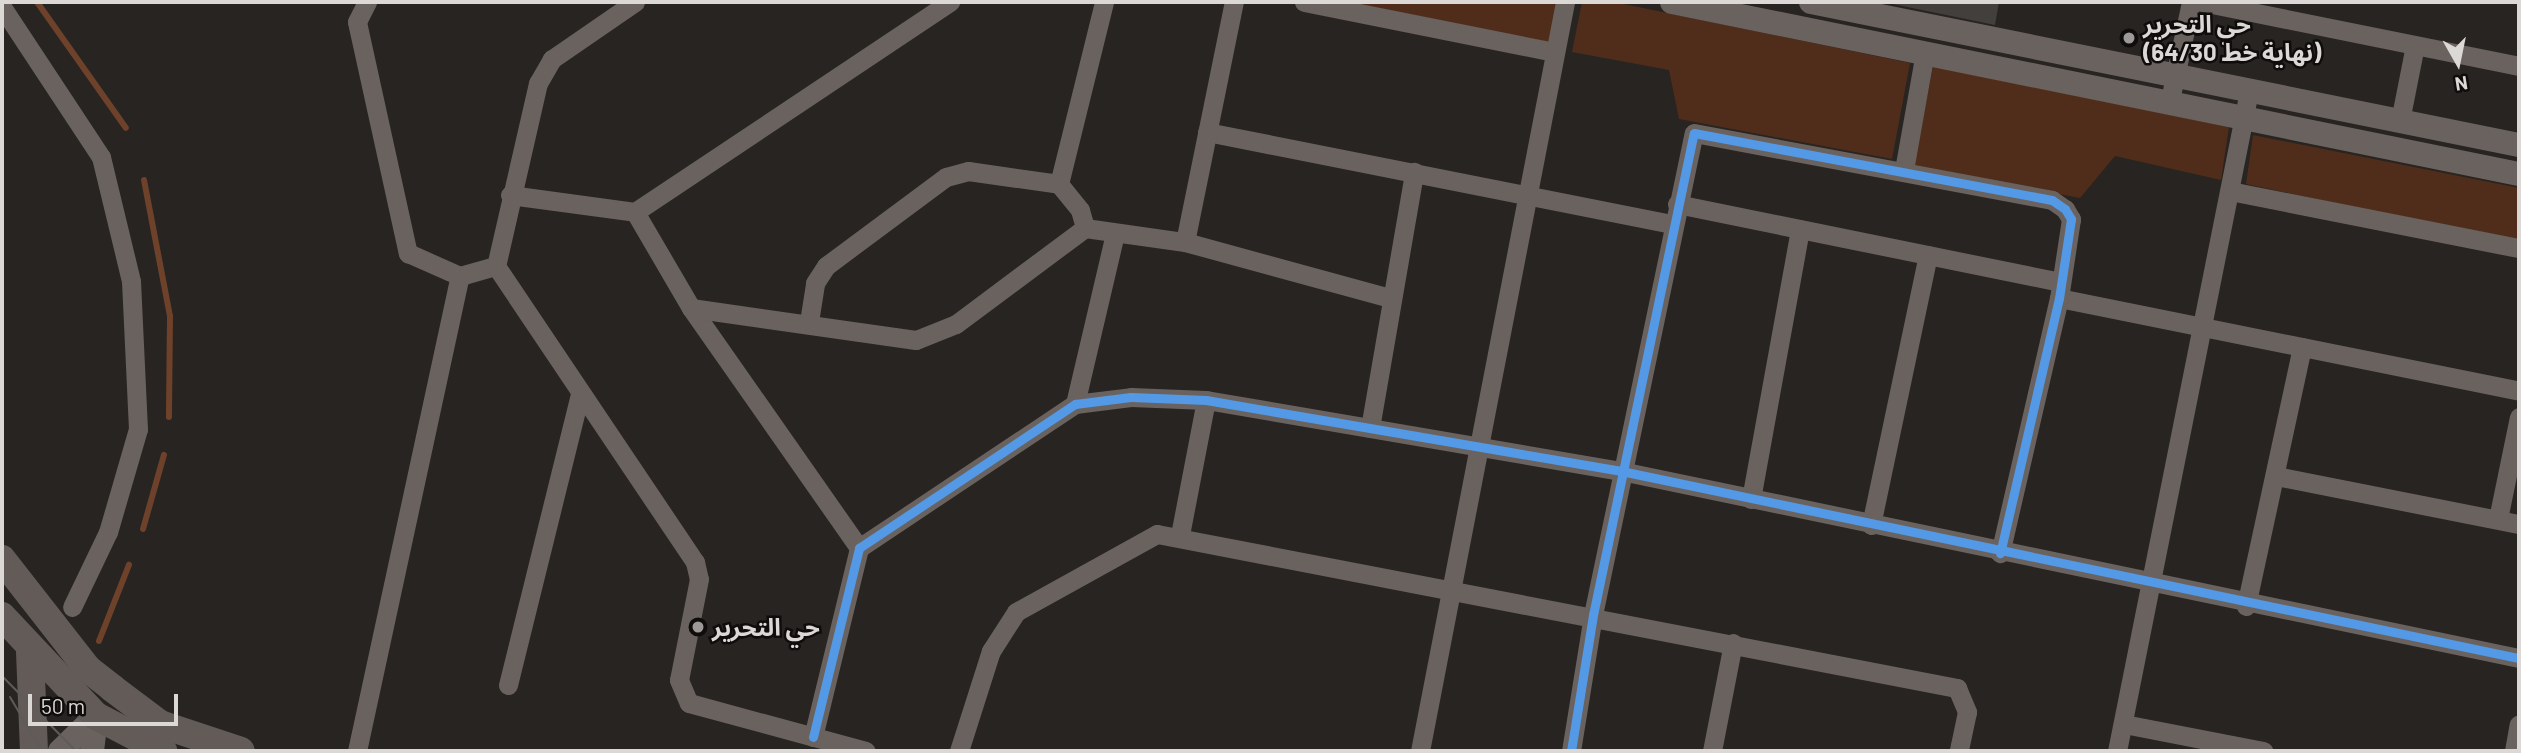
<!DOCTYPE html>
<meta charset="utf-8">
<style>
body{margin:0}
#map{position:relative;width:2521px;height:753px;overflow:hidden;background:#272422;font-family:Barlow,"Noto Sans Arabic",sans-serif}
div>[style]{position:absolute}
.green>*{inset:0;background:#502d1a}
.stream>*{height:6px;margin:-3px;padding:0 3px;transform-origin:3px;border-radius:3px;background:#6e412a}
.building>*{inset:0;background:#423f3d}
.minor>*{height:19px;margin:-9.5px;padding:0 9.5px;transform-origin:9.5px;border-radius:9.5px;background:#6a625e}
.tertiary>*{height:24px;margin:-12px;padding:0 12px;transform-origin:12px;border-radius:12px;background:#6a625e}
.secondary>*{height:28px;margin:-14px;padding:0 14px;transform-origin:14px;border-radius:14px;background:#625b58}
.tram>*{height:2px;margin:-1px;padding:0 1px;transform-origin:1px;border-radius:1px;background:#5e5b58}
.cycleway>*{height:9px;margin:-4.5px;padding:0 4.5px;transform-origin:4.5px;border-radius:4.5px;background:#5399e6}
.dots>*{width:19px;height:19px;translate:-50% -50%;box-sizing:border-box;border:4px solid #0f0d0c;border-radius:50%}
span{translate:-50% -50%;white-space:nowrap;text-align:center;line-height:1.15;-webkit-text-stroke:5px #0f0d0c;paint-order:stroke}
.poi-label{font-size:24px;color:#dcd8d6;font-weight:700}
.left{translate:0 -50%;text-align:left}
.frame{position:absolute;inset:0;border:4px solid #dcd8d6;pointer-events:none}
.north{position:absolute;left:2423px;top:28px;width:70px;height:70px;-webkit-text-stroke:5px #0f0d0c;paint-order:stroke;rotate:171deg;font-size:19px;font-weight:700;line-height:28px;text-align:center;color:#dcd8d6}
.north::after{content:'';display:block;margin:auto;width:24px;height:32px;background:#dcd8d6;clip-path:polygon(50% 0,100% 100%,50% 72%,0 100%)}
.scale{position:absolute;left:28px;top:694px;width:150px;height:32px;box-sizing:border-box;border:4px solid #dcd8d6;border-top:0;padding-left:9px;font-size:21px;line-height:24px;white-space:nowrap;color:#dcd8d6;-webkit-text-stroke:5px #0f0d0c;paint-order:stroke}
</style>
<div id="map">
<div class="green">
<i style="clip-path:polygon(1343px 2px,1558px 2px,1551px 45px)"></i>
<i style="clip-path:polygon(1582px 2px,1614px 2px,1910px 63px,1892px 159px,1679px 119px,1669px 70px,1572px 52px)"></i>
<i style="clip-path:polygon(1933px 66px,2229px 127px,2221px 180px,2115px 156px,2080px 198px,1914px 166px)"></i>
<i style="clip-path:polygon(2253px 135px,2519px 188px,2519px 242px,2246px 184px)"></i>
</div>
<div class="stream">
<i style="left:37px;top:2px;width:154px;rotate:54.8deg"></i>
<i style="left:144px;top:180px;width:138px;rotate:79.2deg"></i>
<i style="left:170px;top:316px;width:101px;rotate:90.6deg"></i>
<i style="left:143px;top:529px;width:77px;rotate:-74.2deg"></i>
<i style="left:99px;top:641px;width:82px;rotate:-68.5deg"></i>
</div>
<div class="building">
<i style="clip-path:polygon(1883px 2px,1999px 2px,1995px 25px)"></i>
</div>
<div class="minor">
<i style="left:367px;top:2px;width:22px;rotate:117deg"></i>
<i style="left:357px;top:22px;width:237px;rotate:77.6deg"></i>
<i style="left:408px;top:253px;width:57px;rotate:23.9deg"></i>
<i style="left:460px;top:276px;width:37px;rotate:-16deg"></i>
<i style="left:635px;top:2px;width:101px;rotate:145.5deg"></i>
<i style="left:552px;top:59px;width:28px;rotate:120deg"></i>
<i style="left:538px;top:83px;width:188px;rotate:102.9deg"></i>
<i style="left:496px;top:266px;width:357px;rotate:56.1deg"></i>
<i style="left:695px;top:562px;width:17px;rotate:77deg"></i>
<i style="left:699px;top:579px;width:103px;rotate:101.2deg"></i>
<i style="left:679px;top:680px;width:25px;rotate:67deg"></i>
<i style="left:689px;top:703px;width:183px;rotate:15.2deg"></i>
<i style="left:1304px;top:2px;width:256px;rotate:11.3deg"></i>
<i style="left:2202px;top:2px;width:323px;rotate:11.4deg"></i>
<i style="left:2px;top:7px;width:180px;rotate:56.6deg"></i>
<i style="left:101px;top:157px;width:128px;rotate:76.4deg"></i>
<i style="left:131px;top:281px;width:148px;rotate:87.3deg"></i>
<i style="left:138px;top:429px;width:107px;rotate:106.2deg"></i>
<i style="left:108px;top:532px;width:83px;rotate:115.6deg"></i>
<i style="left:2170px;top:100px;width:100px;rotate:-77.9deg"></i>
<i style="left:2400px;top:121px;width:77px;rotate:-78.8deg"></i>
<i style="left:1207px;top:132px;width:475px;rotate:11.2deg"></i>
<i style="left:1904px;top:170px;width:120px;rotate:-79.9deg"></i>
<i style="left:1059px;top:184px;width:187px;rotate:-76.1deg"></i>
<i style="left:2230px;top:191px;width:295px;rotate:11.2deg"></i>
<i style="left:510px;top:195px;width:126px;rotate:7.7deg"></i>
<i style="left:635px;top:212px;width:379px;rotate:-33.7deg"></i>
<i style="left:1677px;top:204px;width:392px;rotate:11.5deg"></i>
<i style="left:635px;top:212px;width:111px;rotate:59.7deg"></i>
<i style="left:691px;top:308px;width:293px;rotate:55deg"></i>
<i style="left:1185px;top:242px;width:245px;rotate:-78.5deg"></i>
<i style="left:2059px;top:298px;width:469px;rotate:11.4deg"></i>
<i style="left:691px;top:308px;width:227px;rotate:8.1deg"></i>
<i style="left:916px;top:340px;width:43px;rotate:-21.8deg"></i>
<i style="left:956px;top:324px;width:161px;rotate:-36.7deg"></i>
<i style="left:1085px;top:228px;width:101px;rotate:8deg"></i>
<i style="left:1185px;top:242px;width:213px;rotate:15.3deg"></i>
<i style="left:809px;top:322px;width:39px;rotate:-81deg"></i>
<i style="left:815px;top:283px;width:20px;rotate:-57deg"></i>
<i style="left:826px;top:266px;width:149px;rotate:-36.6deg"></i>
<i style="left:946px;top:177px;width:23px;rotate:-15deg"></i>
<i style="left:968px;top:171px;width:92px;rotate:8.1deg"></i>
<i style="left:1059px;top:184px;width:33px;rotate:51deg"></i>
<i style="left:1080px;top:210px;width:19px;rotate:74deg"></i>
<i style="left:1075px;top:404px;width:175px;rotate:-76.8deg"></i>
<i style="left:1370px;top:428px;width:260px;rotate:-80.2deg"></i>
<i style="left:2276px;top:476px;width:248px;rotate:11.2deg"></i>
<i style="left:1751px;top:499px;width:274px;rotate:-79.7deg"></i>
<i style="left:2498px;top:519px;width:104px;rotate:-78.4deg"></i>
<i style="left:1871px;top:525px;width:276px;rotate:-78.1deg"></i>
<i style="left:1180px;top:535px;width:137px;rotate:-79.1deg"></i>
<i style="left:2246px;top:606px;width:265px;rotate:-77.8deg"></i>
<i style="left:508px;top:685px;width:299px;rotate:-76.1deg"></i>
<i style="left:2124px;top:724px;width:142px;rotate:11deg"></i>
<i style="left:813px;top:737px;width:195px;rotate:-76.3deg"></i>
<i style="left:859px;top:548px;width:260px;rotate:-33.7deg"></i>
<i style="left:1075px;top:404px;width:56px;rotate:-7.1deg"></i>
<i style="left:1131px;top:397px;width:75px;rotate:2.3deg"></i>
<i style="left:1206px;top:400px;width:426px;rotate:9.7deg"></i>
<i style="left:1626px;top:472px;width:912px;rotate:11.77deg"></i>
<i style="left:357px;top:751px;width:486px;rotate:-77.8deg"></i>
<i style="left:959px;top:751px;width:105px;rotate:-72.3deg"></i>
<i style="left:991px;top:651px;width:46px;rotate:-57.3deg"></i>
<i style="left:1016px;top:612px;width:161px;rotate:-29deg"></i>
<i style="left:1157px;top:534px;width:815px;rotate:10.9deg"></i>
<i style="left:1957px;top:688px;width:26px;rotate:67deg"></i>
<i style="left:1967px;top:712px;width:40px;rotate:102deg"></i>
<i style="left:1420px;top:751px;width:763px;rotate:-79.04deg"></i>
<i style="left:1571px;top:751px;width:138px;rotate:-80.8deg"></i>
<i style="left:1593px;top:615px;width:492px;rotate:-78.2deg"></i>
<i style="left:1694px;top:133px;width:364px;rotate:10.6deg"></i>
<i style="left:2052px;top:200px;width:16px;rotate:35deg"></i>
<i style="left:2065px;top:209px;width:12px;rotate:59deg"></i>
<i style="left:2071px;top:219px;width:80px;rotate:98.6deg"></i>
<i style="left:2059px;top:298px;width:262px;rotate:103deg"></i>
<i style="left:1712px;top:751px;width:110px;rotate:-79deg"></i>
<i style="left:2117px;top:751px;width:673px;rotate:-78.69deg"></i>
<i style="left:2514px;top:751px;width:27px;rotate:-80deg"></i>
</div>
<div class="tertiary">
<i style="left:1672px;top:2px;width:864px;rotate:11.48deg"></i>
<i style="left:1811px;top:2px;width:722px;rotate:11.42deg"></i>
<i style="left:60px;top:751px;width:50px;rotate:-44.2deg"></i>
<i style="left:92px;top:751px;width:35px;rotate:-83deg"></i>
</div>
<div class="secondary">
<i style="left:2px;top:559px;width:140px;rotate:52deg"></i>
<i style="left:88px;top:669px;width:31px;rotate:38deg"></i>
<i style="left:112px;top:688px;width:60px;rotate:36.9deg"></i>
<i style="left:160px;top:724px;width:85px;rotate:18.4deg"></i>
<i style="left:2px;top:616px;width:137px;rotate:46.8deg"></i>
<i style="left:96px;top:716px;width:76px;rotate:27.6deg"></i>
<i style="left:30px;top:652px;width:99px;rotate:87.7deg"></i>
</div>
<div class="tram">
<i style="left:2px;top:676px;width:105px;rotate:45.4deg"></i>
<i style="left:10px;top:697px;width:63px;rotate:59.3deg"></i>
</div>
<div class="cycleway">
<i style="left:813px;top:737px;width:195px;rotate:-76.3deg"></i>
<i style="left:859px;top:548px;width:260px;rotate:-33.7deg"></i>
<i style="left:1075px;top:404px;width:56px;rotate:-7.1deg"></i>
<i style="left:1131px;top:397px;width:75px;rotate:2.3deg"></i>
<i style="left:1206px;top:400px;width:426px;rotate:9.7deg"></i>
<i style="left:1626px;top:472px;width:912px;rotate:11.77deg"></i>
<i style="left:1571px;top:751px;width:138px;rotate:-80.8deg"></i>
<i style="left:1593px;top:615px;width:492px;rotate:-78.2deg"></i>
<i style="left:1694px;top:133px;width:364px;rotate:10.6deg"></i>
<i style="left:2052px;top:200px;width:16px;rotate:35deg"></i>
<i style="left:2065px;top:209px;width:12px;rotate:59deg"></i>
<i style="left:2071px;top:219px;width:80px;rotate:98.6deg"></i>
<i style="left:2059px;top:298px;width:262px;rotate:103deg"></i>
</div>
<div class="dots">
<i style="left:2129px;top:38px;background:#9d9997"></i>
<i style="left:698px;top:627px;background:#9d9997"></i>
</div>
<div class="poi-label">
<span class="left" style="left:2143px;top:38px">حي التحرير<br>(نهاية خط 64/30)</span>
<span class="left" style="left:712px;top:627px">حي التحرير</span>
</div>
<div class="frame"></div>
<div class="north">N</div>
<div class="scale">50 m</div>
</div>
